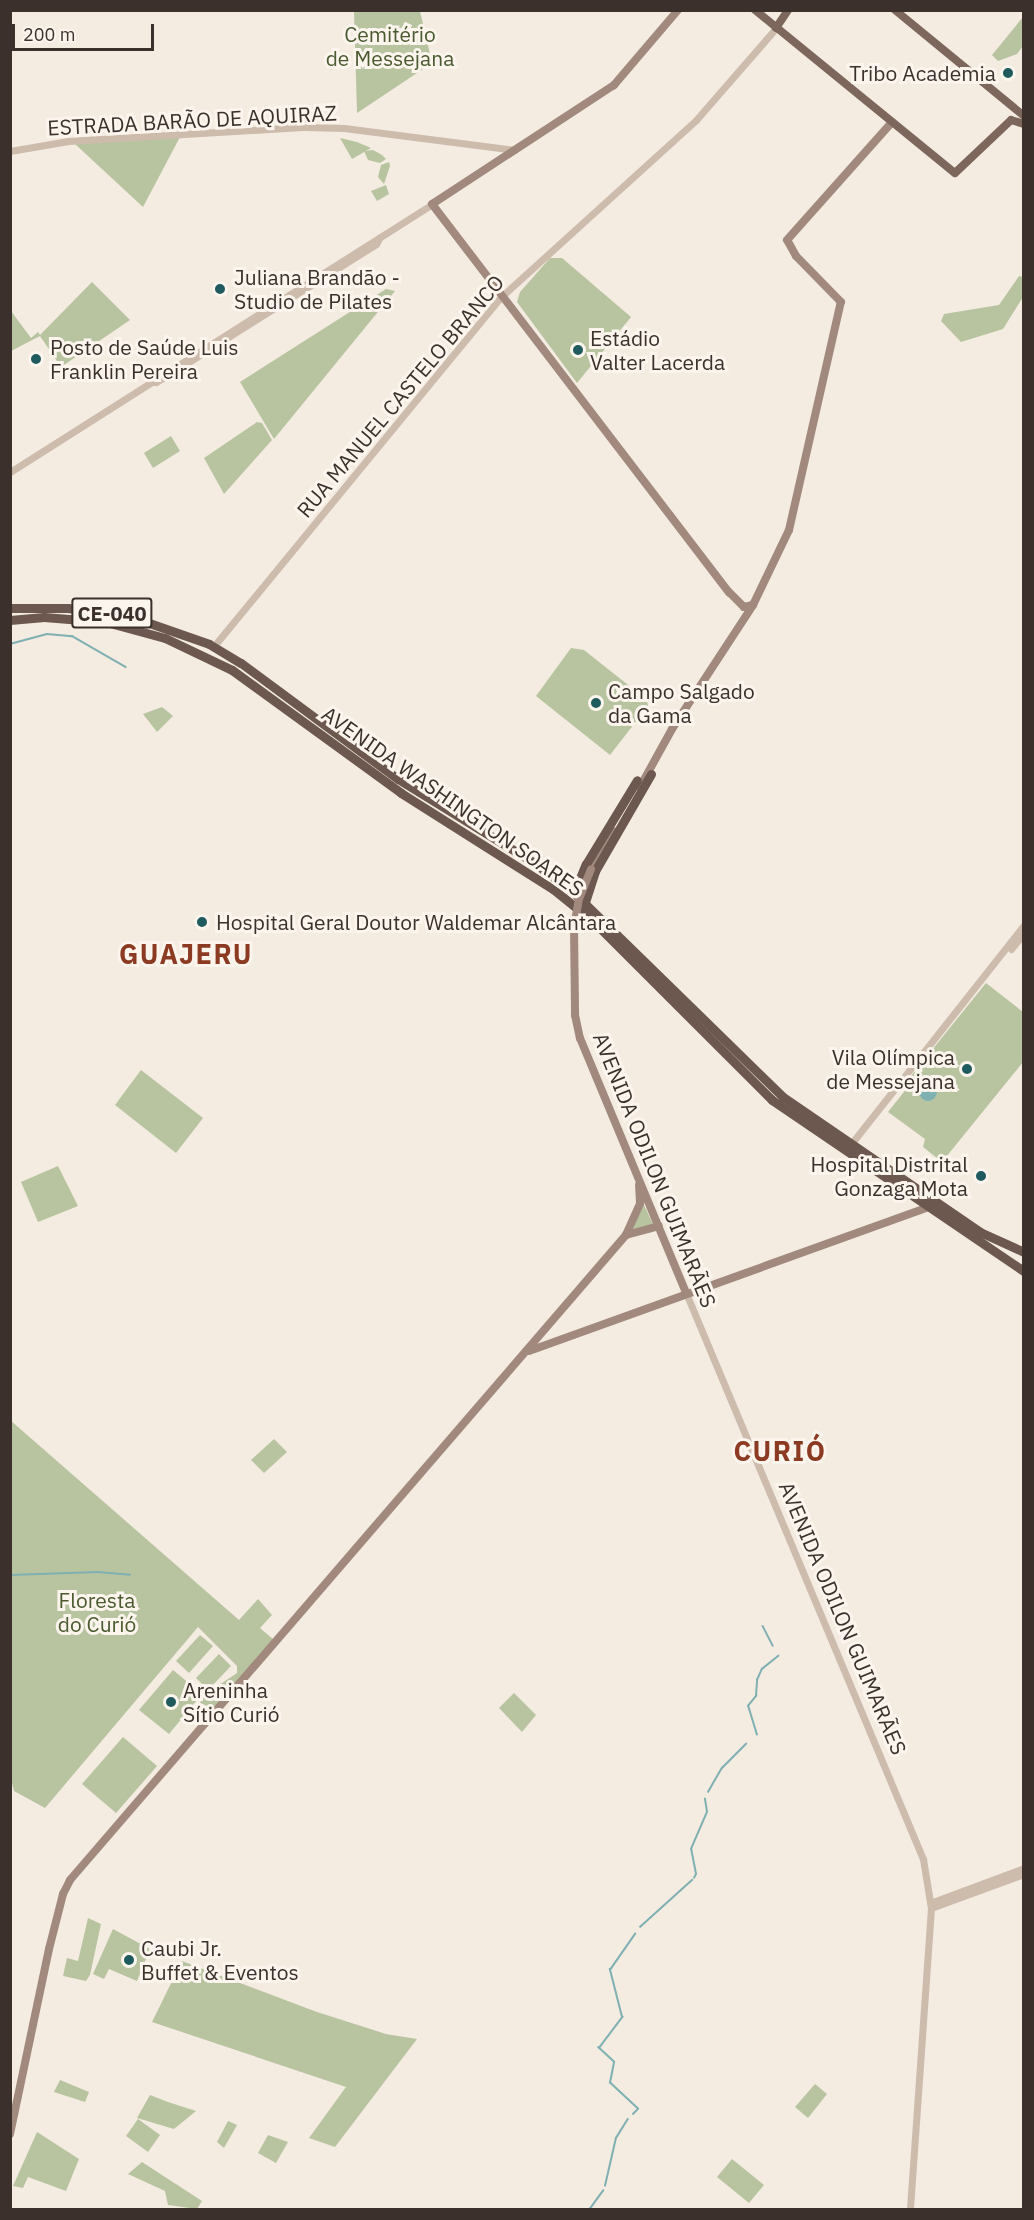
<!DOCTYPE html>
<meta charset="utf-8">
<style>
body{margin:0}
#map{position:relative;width:1034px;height:2220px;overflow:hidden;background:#f4ebe1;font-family:"IBM Plex Sans",sans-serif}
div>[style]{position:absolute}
.green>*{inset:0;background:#b8c4a0}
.water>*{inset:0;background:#7fb0b2}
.round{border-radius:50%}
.stream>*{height:1.5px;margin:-0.75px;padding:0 0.75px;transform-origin:0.75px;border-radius:0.75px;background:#7fb0b2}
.tertiary>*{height:7px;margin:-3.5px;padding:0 3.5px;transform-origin:3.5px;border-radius:3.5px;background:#cdbbac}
.secondary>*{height:8px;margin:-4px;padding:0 4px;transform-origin:4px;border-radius:4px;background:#a18a7d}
.primary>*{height:8px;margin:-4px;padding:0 4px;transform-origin:4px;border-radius:4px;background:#7d675c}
.trunk>*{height:9px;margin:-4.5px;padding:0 4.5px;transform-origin:4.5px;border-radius:4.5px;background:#6c584f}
.secondary-bridge>*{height:8px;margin:-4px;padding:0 4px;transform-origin:4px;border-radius:4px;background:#a18a7d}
.dots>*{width:16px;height:16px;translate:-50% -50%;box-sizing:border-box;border:3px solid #fbf5ee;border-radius:50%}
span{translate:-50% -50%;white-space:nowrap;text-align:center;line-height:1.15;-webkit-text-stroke:6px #fbf5ee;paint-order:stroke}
.shield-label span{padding:2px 4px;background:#fbf5ee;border:2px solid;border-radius:4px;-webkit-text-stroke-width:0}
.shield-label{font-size:20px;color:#3b302b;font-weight:700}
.park-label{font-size:21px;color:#4a5a2e}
.poi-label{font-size:21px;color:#3b302b}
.right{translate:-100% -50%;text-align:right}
.left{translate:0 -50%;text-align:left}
.street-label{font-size:21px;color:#3b302b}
.district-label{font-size:27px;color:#8c3b22;font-weight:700;letter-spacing:1.5px}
.frame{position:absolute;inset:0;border:12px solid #3b302b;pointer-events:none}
.scale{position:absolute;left:12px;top:24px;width:142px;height:27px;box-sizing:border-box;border:3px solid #3b302b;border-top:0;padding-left:8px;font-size:18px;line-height:21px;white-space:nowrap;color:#3b302b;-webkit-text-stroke:4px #fbf5ee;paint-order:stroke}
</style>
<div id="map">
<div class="green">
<i style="clip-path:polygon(354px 11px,420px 11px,432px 63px,357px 113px)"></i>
<i style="clip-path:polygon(1023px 17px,1023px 46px,1017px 54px,998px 61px,992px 55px)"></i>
<i style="clip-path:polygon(180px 137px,143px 207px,75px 144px)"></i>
<i style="clip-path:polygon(340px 138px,357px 142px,371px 148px,352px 159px)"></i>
<i style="clip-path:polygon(373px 150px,382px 155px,386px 159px,380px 163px,368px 160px,364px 151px)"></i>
<i style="clip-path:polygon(389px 162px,390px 166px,384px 184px,378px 177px,381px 165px)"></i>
<i style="clip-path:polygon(386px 185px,389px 194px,377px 201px,371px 191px)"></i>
<i style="clip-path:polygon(550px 258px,562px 258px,631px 317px,577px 383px,517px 302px,520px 292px)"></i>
<i style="clip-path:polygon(1019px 276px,1023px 277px,1023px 297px,1003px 329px,961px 342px,941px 321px,944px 314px,999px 305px)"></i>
<i style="clip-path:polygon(92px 282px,130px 320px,61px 367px,40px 336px,11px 351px,11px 311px,31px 338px,38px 332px,40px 335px)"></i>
<i style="clip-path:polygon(386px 289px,395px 291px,274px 439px,240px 382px)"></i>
<i style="clip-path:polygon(257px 422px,262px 423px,272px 440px,224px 494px,204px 458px)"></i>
<i style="clip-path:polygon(171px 436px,180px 451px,153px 468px,144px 453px)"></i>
<i style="clip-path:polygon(571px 648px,584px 650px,647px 700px,648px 706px,610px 755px,536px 696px)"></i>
<i style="clip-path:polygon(162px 707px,173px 716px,157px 732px,143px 714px)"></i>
<i style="clip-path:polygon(986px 983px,1023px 1012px,1023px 1062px,942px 1162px,923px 1147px,925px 1139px,888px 1112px,911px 1083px,911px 1076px)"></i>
<i style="clip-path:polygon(141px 1070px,203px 1118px,176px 1153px,115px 1105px)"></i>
<i style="clip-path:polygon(58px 1166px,78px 1206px,38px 1222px,21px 1182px)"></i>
<i style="clip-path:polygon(644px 1205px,653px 1224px,633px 1230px,642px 1206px)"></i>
<i style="clip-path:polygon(10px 1420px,239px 1620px,258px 1599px,272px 1615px,260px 1628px,274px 1640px,201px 1723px,191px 1715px,207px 1693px,237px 1673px,237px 1666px,198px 1627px,45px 1808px,14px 1791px,11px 1779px)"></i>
<i style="clip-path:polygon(274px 1439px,287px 1452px,264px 1473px,251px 1460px)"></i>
<i style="clip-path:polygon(200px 1635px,213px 1646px,189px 1673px,176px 1661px)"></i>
<i style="clip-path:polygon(219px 1654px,231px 1666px,208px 1690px,196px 1678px)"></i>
<i style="clip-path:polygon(173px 1670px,202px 1694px,169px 1734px,139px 1710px)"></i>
<i style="clip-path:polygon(514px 1693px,536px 1715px,522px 1732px,499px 1708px)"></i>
<i style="clip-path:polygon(123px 1737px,157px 1766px,116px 1813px,82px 1784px)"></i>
<i style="clip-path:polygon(88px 1918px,101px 1924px,90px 1975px,86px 1981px,63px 1976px,67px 1958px,78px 1961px)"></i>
<i style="clip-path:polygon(113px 1929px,150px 1949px,137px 1981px,109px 1969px,104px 1979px,93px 1974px)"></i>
<i style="clip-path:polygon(182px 1961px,317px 2012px,386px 2034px,417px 2039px,335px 2147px,309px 2138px,346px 2087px,152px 2022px)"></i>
<i style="clip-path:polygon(60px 2080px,89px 2092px,85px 2102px,54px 2092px)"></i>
<i style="clip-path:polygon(815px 2084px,827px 2094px,808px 2118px,795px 2107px)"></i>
<i style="clip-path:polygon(150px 2095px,168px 2102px,196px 2111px,174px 2129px,137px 2118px)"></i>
<i style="clip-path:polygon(138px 2119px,160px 2135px,148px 2152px,126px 2136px)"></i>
<i style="clip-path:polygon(228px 2121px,237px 2125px,224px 2148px,217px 2142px)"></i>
<i style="clip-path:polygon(37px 2132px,79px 2159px,66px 2191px,28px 2177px,23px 2188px,13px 2186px)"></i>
<i style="clip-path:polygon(268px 2135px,288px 2142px,276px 2163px,258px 2153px)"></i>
<i style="clip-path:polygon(732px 2159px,764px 2185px,749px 2203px,717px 2177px)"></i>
<i style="clip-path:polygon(142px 2162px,202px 2201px,197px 2209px,168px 2205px,165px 2191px,128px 2174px)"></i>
</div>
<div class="water">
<i class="round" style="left:919px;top:1083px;width:18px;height:18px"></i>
</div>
<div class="stream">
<i style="left:10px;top:644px;width:38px;rotate:-15deg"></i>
<i style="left:47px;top:634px;width:25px;rotate:5deg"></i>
<i style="left:72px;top:636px;width:62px;rotate:29.9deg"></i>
<i style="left:10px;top:1575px;width:88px;rotate:-2deg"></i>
<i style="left:98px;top:1572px;width:32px;rotate:5deg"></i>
<i style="left:763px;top:1626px;width:22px;rotate:63deg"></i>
<i style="left:757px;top:1735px;width:30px;rotate:-107deg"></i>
<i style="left:748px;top:1706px;width:13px;rotate:-51deg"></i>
<i style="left:756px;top:1696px;width:16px;rotate:-86deg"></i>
<i style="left:757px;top:1680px;width:12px;rotate:-66deg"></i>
<i style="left:762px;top:1669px;width:21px;rotate:-39deg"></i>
<i style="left:708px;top:1792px;width:28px;rotate:-60deg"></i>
<i style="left:722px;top:1768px;width:34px;rotate:-45deg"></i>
<i style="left:694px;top:1878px;width:4px;rotate:-63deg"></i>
<i style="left:696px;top:1874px;width:25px;rotate:-101deg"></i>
<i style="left:691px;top:1849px;width:40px;rotate:-66.6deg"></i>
<i style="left:707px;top:1812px;width:13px;rotate:-99deg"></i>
<i style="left:640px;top:1927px;width:70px;rotate:-42.1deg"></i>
<i style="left:633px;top:2114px;width:7px;rotate:-45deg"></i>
<i style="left:638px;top:2109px;width:38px;rotate:-137deg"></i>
<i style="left:610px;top:2083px;width:21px;rotate:-79deg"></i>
<i style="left:614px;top:2062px;width:21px;rotate:-137deg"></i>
<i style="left:599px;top:2048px;width:39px;rotate:-53deg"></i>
<i style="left:622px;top:2017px;width:49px;rotate:-104.3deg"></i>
<i style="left:610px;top:1970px;width:44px;rotate:-55.2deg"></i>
<i style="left:605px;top:2186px;width:49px;rotate:-77.1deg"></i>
<i style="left:616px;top:2138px;width:22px;rotate:-58deg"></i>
<i style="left:589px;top:2210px;width:24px;rotate:-54deg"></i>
</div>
<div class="tertiary">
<i style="left:10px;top:151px;width:59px;rotate:-9.8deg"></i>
<i style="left:68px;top:141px;width:235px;rotate:-3.4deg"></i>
<i style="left:303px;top:127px;width:41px;rotate:1.4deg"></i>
<i style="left:344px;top:128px;width:172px;rotate:7.3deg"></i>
<i style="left:149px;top:381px;width:7px;rotate:8deg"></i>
<i style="left:156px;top:382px;width:23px;rotate:-31deg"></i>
<i style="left:176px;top:370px;width:236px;rotate:-32.2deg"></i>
<i style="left:376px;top:244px;width:8px;rotate:-60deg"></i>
<i style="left:10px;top:472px;width:500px;rotate:-32.4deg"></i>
<i style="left:214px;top:646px;width:453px;rotate:-50.6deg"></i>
<i style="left:502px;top:296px;width:262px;rotate:-42.2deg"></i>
<i style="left:696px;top:120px;width:122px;rotate:-49deg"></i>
<i style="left:1011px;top:949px;width:21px;rotate:-51deg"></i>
<i style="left:851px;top:1144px;width:279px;rotate:-51.7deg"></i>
<i style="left:686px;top:1293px;width:614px;rotate:67.28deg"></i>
<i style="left:923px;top:1859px;width:50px;rotate:80.7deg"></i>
<i style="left:931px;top:1908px;width:303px;rotate:94deg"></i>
<i style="left:930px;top:1903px;width:100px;rotate:-20.4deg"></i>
<i style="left:931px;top:1908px;width:99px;rotate:-20.1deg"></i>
</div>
<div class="secondary">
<i style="left:678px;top:10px;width:99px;rotate:130.5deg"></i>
<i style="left:614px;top:85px;width:217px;rotate:146.8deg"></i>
<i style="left:432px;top:204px;width:489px;rotate:52.6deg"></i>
<i style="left:729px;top:592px;width:21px;rotate:45deg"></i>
<i style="left:744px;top:607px;width:9px;rotate:-13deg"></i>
<i style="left:640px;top:787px;width:66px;rotate:-61.1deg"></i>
<i style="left:672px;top:729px;width:148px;rotate:-56.8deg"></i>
<i style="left:753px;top:605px;width:83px;rotate:-64.4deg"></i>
<i style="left:789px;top:530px;width:234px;rotate:-77.2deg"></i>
<i style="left:841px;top:302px;width:64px;rotate:-134.4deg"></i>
<i style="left:796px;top:256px;width:18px;rotate:-119deg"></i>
<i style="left:787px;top:240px;width:158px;rotate:-48.3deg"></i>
<i style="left:591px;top:869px;width:44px;rotate:-59.9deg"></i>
<i style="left:574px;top:927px;width:88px;rotate:89.3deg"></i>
<i style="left:575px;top:1015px;width:24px;rotate:78deg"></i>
<i style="left:580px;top:1038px;width:276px;rotate:67.4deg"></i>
<i style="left:626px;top:1235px;width:34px;rotate:-15deg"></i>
<i style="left:529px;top:1351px;width:422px;rotate:-19.8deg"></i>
<i style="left:10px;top:2134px;width:189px;rotate:-78.1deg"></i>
<i style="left:49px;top:1949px;width:57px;rotate:-75.7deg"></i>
<i style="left:63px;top:1894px;width:16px;rotate:-63deg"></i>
<i style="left:70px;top:1880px;width:852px;rotate:-49.24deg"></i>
<i style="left:626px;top:1235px;width:35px;rotate:-66deg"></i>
<i style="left:640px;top:1203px;width:18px;rotate:-93deg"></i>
</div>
<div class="primary">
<i style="left:755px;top:10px;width:258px;rotate:39.2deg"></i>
<i style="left:955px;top:173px;width:77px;rotate:-43.4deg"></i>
<i style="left:1011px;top:120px;width:14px;rotate:17deg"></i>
<i style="left:895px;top:10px;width:167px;rotate:39.4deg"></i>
<i style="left:776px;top:28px;width:22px;rotate:-56deg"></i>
</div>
<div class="trunk">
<i style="left:10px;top:608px;width:58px"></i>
<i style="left:68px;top:608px;width:65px;rotate:8deg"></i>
<i style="left:132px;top:617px;width:82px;rotate:19.3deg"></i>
<i style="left:209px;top:644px;width:37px;rotate:31deg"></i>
<i style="left:241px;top:663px;width:195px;rotate:36.5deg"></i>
<i style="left:398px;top:779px;width:158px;rotate:31.6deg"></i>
<i style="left:533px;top:862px;width:51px;rotate:37.1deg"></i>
<i style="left:574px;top:893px;width:292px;rotate:44.3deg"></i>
<i style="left:783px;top:1097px;width:239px;rotate:34.4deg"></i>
<i style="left:980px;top:1232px;width:48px;rotate:24.4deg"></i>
<i style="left:10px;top:620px;width:34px;rotate:-5deg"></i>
<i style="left:44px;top:617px;width:62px;rotate:4.6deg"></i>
<i style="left:106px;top:622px;width:61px;rotate:15.2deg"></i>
<i style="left:165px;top:638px;width:74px;rotate:25.5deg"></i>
<i style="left:232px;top:670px;width:209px;rotate:36deg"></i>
<i style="left:401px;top:793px;width:180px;rotate:32.3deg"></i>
<i style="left:553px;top:889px;width:54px;rotate:39deg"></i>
<i style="left:595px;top:923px;width:250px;rotate:45deg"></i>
<i style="left:772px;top:1100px;width:305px;rotate:34.2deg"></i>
<i style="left:574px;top:893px;width:31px;rotate:-68deg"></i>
<i style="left:586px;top:864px;width:98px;rotate:-58.7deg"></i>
<i style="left:585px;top:902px;width:33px;rotate:-72deg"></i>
<i style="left:595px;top:871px;width:112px;rotate:-60deg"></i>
</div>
<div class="secondary-bridge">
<i style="left:574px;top:927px;width:28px;rotate:-80deg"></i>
<i style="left:579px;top:899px;width:32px;rotate:-68deg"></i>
</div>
<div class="dots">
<i style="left:1008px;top:73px;background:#1f5a5e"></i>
<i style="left:220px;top:289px;background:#1f5a5e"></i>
<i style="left:578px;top:350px;background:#1f5a5e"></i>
<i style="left:36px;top:359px;background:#1f5a5e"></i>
<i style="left:596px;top:703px;background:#1f5a5e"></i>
<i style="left:202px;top:922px;background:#1f5a5e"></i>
<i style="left:967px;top:1069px;background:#1f5a5e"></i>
<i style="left:981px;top:1176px;background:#1f5a5e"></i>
<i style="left:171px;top:1702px;background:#1f5a5e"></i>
<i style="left:129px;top:1960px;background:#1f5a5e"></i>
</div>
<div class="shield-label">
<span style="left:112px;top:613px">CE-040</span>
</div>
<div class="park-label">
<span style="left:390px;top:46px">Cemitério<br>de Messejana</span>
<span style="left:97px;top:1612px">Floresta<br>do Curió</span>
</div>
<div class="poi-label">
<span class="right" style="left:996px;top:73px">Tribo Academia</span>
<span class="left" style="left:234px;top:289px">Juliana Brandão -<br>Studio de Pilates</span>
<span class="left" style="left:590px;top:350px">Estádio<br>Valter Lacerda</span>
<span class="left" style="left:50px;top:359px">Posto de Saúde Luis<br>Franklin Pereira</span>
<span class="left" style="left:608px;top:703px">Campo Salgado<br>da Gama</span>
<span class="left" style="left:216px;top:922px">Hospital Geral Doutor Waldemar Alcântara</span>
<span class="right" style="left:955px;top:1069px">Vila Olímpica<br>de Messejana</span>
<span class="right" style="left:968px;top:1176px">Hospital Distrital<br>Gonzaga Mota</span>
<span class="left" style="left:183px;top:1702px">Areninha<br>Sítio Curió</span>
<span class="left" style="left:141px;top:1960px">Caubi Jr.<br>Buffet &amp; Eventos</span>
</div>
<div class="street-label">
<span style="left:192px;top:120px;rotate:-3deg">ESTRADA BARÃO DE AQUIRAZ</span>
<span style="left:400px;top:396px;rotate:-50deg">RUA MANUEL CASTELO BRANCO</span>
<span style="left:453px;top:801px;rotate:35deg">AVENIDA WASHINGTON SOARES</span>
<span style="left:655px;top:1170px;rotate:68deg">AVENIDA ODILON GUIMARÃES</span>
<span style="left:843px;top:1618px;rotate:67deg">AVENIDA ODILON GUIMARÃES</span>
</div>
<div class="district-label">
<span style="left:186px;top:954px">GUAJERU</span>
<span style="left:780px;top:1451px">CURIÓ</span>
</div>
<div class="frame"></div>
<div class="scale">200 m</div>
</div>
